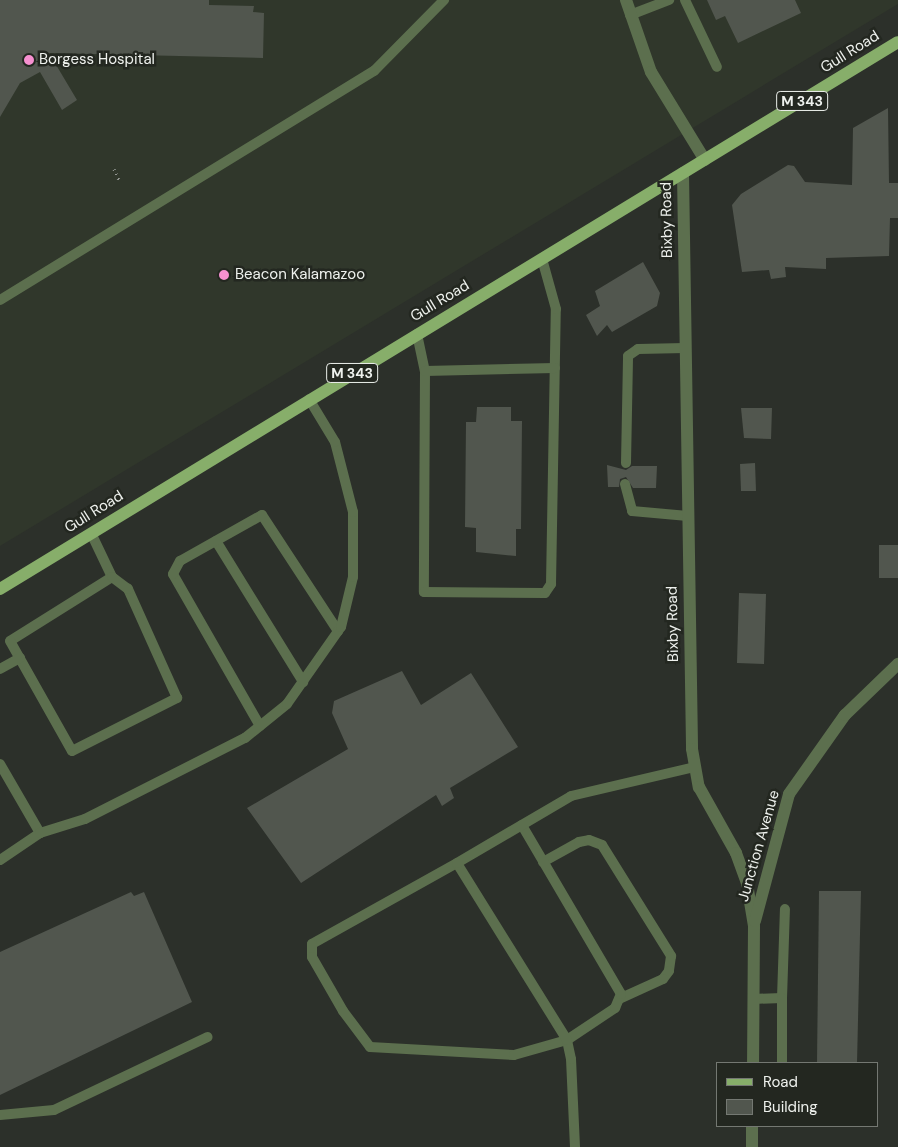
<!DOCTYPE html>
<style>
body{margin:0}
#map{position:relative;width:898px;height:1147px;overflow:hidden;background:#2c302a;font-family:"DM Sans",sans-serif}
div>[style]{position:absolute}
.built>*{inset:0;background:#30372b}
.building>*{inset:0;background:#51564e}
.path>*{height:3px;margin-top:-1.5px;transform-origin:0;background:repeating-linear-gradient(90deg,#919590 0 1px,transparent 0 5px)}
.service>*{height:10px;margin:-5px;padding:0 5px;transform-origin:5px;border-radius:5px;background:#5c6f4e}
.minor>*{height:12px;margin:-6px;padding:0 6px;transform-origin:6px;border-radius:6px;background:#5c6f4e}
.primary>*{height:12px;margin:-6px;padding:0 6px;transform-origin:6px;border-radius:6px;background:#87ae6a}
.dots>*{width:14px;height:14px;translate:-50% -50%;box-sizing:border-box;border:2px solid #232720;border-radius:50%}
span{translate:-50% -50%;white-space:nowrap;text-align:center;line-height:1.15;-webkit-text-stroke:5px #232720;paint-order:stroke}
.shield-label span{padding:1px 4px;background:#232720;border:1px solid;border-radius:4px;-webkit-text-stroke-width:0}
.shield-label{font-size:14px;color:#eef1ed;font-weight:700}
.street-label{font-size:15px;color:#eef1ed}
.poi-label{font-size:15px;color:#eef1ed}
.left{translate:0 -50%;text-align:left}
.legend{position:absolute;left:716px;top:1062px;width:162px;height:65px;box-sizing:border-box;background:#232720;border:1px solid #747872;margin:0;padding:6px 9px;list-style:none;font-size:15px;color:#eef1ed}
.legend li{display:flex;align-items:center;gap:10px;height:25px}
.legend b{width:25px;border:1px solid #747872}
</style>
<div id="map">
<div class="built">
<i style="clip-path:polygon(0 0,898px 0,898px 4px,0 546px)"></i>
</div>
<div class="building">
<i style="clip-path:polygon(0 0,209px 0,209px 5px,254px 6px,253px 12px,264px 13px,263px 58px,49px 53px,77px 100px,62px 110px,40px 72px,20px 83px,0 117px)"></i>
<i style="clip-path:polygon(707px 0,795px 0,801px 13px,738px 43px,725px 16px,716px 20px)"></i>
<i style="clip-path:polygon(888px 108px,889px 183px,898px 183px,898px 218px,890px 218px,889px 256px,826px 258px,826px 269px,785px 267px,786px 277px,771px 279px,769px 270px,742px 272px,732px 205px,741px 194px,788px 165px,794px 166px,805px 182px,852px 185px,853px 128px)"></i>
<i style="clip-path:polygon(643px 262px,660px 293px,657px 306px,612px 332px,607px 325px,597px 336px,586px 315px,600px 306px,595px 291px)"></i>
<i style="clip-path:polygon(477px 407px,511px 407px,511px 421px,522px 421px,521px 529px,516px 529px,516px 556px,476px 552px,476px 528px,465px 527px,466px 422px,476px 422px)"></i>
<i style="clip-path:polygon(741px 408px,772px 408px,771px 439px,744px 438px)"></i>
<i style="clip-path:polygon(755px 463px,756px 491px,741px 491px,740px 464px)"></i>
<i style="clip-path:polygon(607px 465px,626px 470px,632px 466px,657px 466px,656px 488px,633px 488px,626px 477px,620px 479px,619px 487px,608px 487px)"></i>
<i style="clip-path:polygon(879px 545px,898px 545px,898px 578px,879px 578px)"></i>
<i style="clip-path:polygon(739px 593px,766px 594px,764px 664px,737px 663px)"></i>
<i style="clip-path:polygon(402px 671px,421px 705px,471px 673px,518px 747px,450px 788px,454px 798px,442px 806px,436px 795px,301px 883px,247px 808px,348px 749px,332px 713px,334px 701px)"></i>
<i style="clip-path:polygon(819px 891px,861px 891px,857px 1063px,817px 1063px)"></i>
<i style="clip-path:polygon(131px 892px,134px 896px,144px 892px,192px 1002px,0 1095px,0 952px)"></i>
</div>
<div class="path">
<i style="left:114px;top:169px;width:14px;rotate:65deg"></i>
</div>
<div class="service">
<i style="left:685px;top:0;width:74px;rotate:64.5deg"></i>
<i style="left:630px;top:15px;width:42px;rotate:-21deg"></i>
<i style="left:0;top:300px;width:439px;rotate:-31.5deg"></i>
<i style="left:374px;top:71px;width:100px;rotate:-45.4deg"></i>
<i style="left:417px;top:334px;width:38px;rotate:78deg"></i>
<i style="left:425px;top:371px;width:221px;rotate:90.3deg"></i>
<i style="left:424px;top:592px;width:121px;rotate:0.5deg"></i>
<i style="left:545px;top:593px;width:11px;rotate:-56deg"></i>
<i style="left:551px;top:584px;width:275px;rotate:-89deg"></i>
<i style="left:556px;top:309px;width:52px;rotate:-105.6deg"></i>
<i style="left:425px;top:371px;width:130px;rotate:-1.3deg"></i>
<i style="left:626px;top:463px;width:107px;rotate:-88.9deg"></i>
<i style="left:628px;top:356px;width:12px;rotate:-35deg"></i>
<i style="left:638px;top:349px;width:47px;rotate:-1.2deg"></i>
<i style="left:625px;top:484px;width:28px;rotate:75deg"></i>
<i style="left:632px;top:511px;width:56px;rotate:5.1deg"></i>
<i style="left:91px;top:533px;width:49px;rotate:64.5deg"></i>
<i style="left:112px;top:577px;width:120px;rotate:147.9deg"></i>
<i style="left:10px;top:641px;width:126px;rotate:60.6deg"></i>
<i style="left:72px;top:751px;width:118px;rotate:-26.8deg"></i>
<i style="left:177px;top:698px;width:120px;rotate:-114.2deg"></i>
<i style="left:128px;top:589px;width:20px;rotate:-143deg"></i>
<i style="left:216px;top:541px;width:166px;rotate:58.3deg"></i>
<i style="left:0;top:669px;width:23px;rotate:-29deg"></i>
<i style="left:260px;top:726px;width:175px;rotate:-119.8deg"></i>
<i style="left:173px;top:574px;width:15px;rotate:-62deg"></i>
<i style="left:180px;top:561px;width:94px;rotate:-29.3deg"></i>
<i style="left:262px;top:515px;width:139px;rotate:56.8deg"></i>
<i style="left:0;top:764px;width:80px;rotate:59.9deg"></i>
<i style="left:0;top:860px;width:48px;rotate:-34deg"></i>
<i style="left:40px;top:833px;width:47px;rotate:-17.3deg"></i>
<i style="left:85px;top:819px;width:179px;rotate:-26.9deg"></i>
<i style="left:245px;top:738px;width:54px;rotate:-39deg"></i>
<i style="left:287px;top:704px;width:94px;rotate:-55deg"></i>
<i style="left:341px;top:627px;width:51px;rotate:-76.5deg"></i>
<i style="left:353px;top:577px;width:65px;rotate:-90deg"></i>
<i style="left:353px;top:512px;width:72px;rotate:-104.4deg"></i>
<i style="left:335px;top:442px;width:50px;rotate:-121.2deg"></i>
<i style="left:543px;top:862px;width:41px;rotate:-29.1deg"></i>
<i style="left:579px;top:842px;width:10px;rotate:-11deg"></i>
<i style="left:589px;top:840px;width:14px;rotate:21deg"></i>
<i style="left:602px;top:845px;width:131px;rotate:58.1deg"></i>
<i style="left:671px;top:956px;width:15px;rotate:98deg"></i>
<i style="left:669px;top:971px;width:10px;rotate:127deg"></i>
<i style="left:663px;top:979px;width:48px;rotate:155.6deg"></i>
<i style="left:457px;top:863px;width:166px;rotate:150.8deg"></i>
<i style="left:312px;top:944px;width:13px;rotate:90deg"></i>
<i style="left:312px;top:957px;width:62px;rotate:60.1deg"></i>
<i style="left:343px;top:1011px;width:45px;rotate:53.1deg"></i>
<i style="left:370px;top:1047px;width:144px;rotate:3.2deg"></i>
<i style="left:514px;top:1055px;width:55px;rotate:-15.8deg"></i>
<i style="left:567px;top:1040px;width:58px;rotate:-33.7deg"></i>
<i style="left:615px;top:1008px;width:15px;rotate:-67deg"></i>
<i style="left:621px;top:994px;width:196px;rotate:-120.4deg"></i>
<i style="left:753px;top:999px;width:29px;rotate:-2deg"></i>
<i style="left:782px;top:998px;width:89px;rotate:-88.1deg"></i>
<i style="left:782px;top:1063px;width:65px;rotate:-90deg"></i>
<i style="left:0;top:1115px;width:54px;rotate:-5.3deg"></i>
<i style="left:54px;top:1110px;width:170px;rotate:-25.4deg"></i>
<i style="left:575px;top:1147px;width:88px;rotate:-92.6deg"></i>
<i style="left:571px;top:1059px;width:19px;rotate:-102deg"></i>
<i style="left:567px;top:1040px;width:208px;rotate:-121.9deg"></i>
<i style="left:457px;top:863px;width:132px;rotate:-30.4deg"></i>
<i style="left:571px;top:796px;width:127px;rotate:-13.2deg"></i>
</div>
<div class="minor">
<i style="left:626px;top:0;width:76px;rotate:70.9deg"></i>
<i style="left:651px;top:72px;width:103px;rotate:58.5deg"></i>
<i style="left:683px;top:173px;width:576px;rotate:89.1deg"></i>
<i style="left:692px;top:749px;width:39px;rotate:80deg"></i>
<i style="left:699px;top:787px;width:76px;rotate:60.7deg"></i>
<i style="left:736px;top:853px;width:33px;rotate:70deg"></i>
<i style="left:747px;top:884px;width:43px;rotate:80.5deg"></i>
<i style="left:754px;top:926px;width:137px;rotate:90.4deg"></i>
<i style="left:755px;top:921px;width:131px;rotate:-75deg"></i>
<i style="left:789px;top:794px;width:97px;rotate:-54.7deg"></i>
<i style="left:845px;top:715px;width:74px;rotate:-43.9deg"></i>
<i style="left:752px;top:1147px;width:21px;rotate:-90deg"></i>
</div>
<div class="primary">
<i style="left:0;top:589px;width:1051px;rotate:-31.35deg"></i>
</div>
<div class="dots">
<i style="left:29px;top:60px;background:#f690d0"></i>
<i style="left:224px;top:275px;background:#f690d0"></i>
</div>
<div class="shield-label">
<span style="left:802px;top:101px">M 343</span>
<span style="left:352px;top:373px">M 343</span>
</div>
<div class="street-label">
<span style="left:850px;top:52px;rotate:-32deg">Gull Road</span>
<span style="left:667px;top:220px;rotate:-91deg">Bixby Road</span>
<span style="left:440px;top:301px;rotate:-31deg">Gull Road</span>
<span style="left:94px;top:512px;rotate:-32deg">Gull Road</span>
<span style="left:673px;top:624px;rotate:-91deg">Bixby Road</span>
<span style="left:759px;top:846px;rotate:-74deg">Junction Avenue</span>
</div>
<div class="poi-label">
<span class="left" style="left:39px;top:60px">Borgess Hospital</span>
<span class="left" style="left:235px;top:275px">Beacon Kalamazoo</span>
</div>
<ul class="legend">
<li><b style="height:6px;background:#87ae6a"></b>Road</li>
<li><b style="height:14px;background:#51564e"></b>Building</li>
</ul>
</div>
